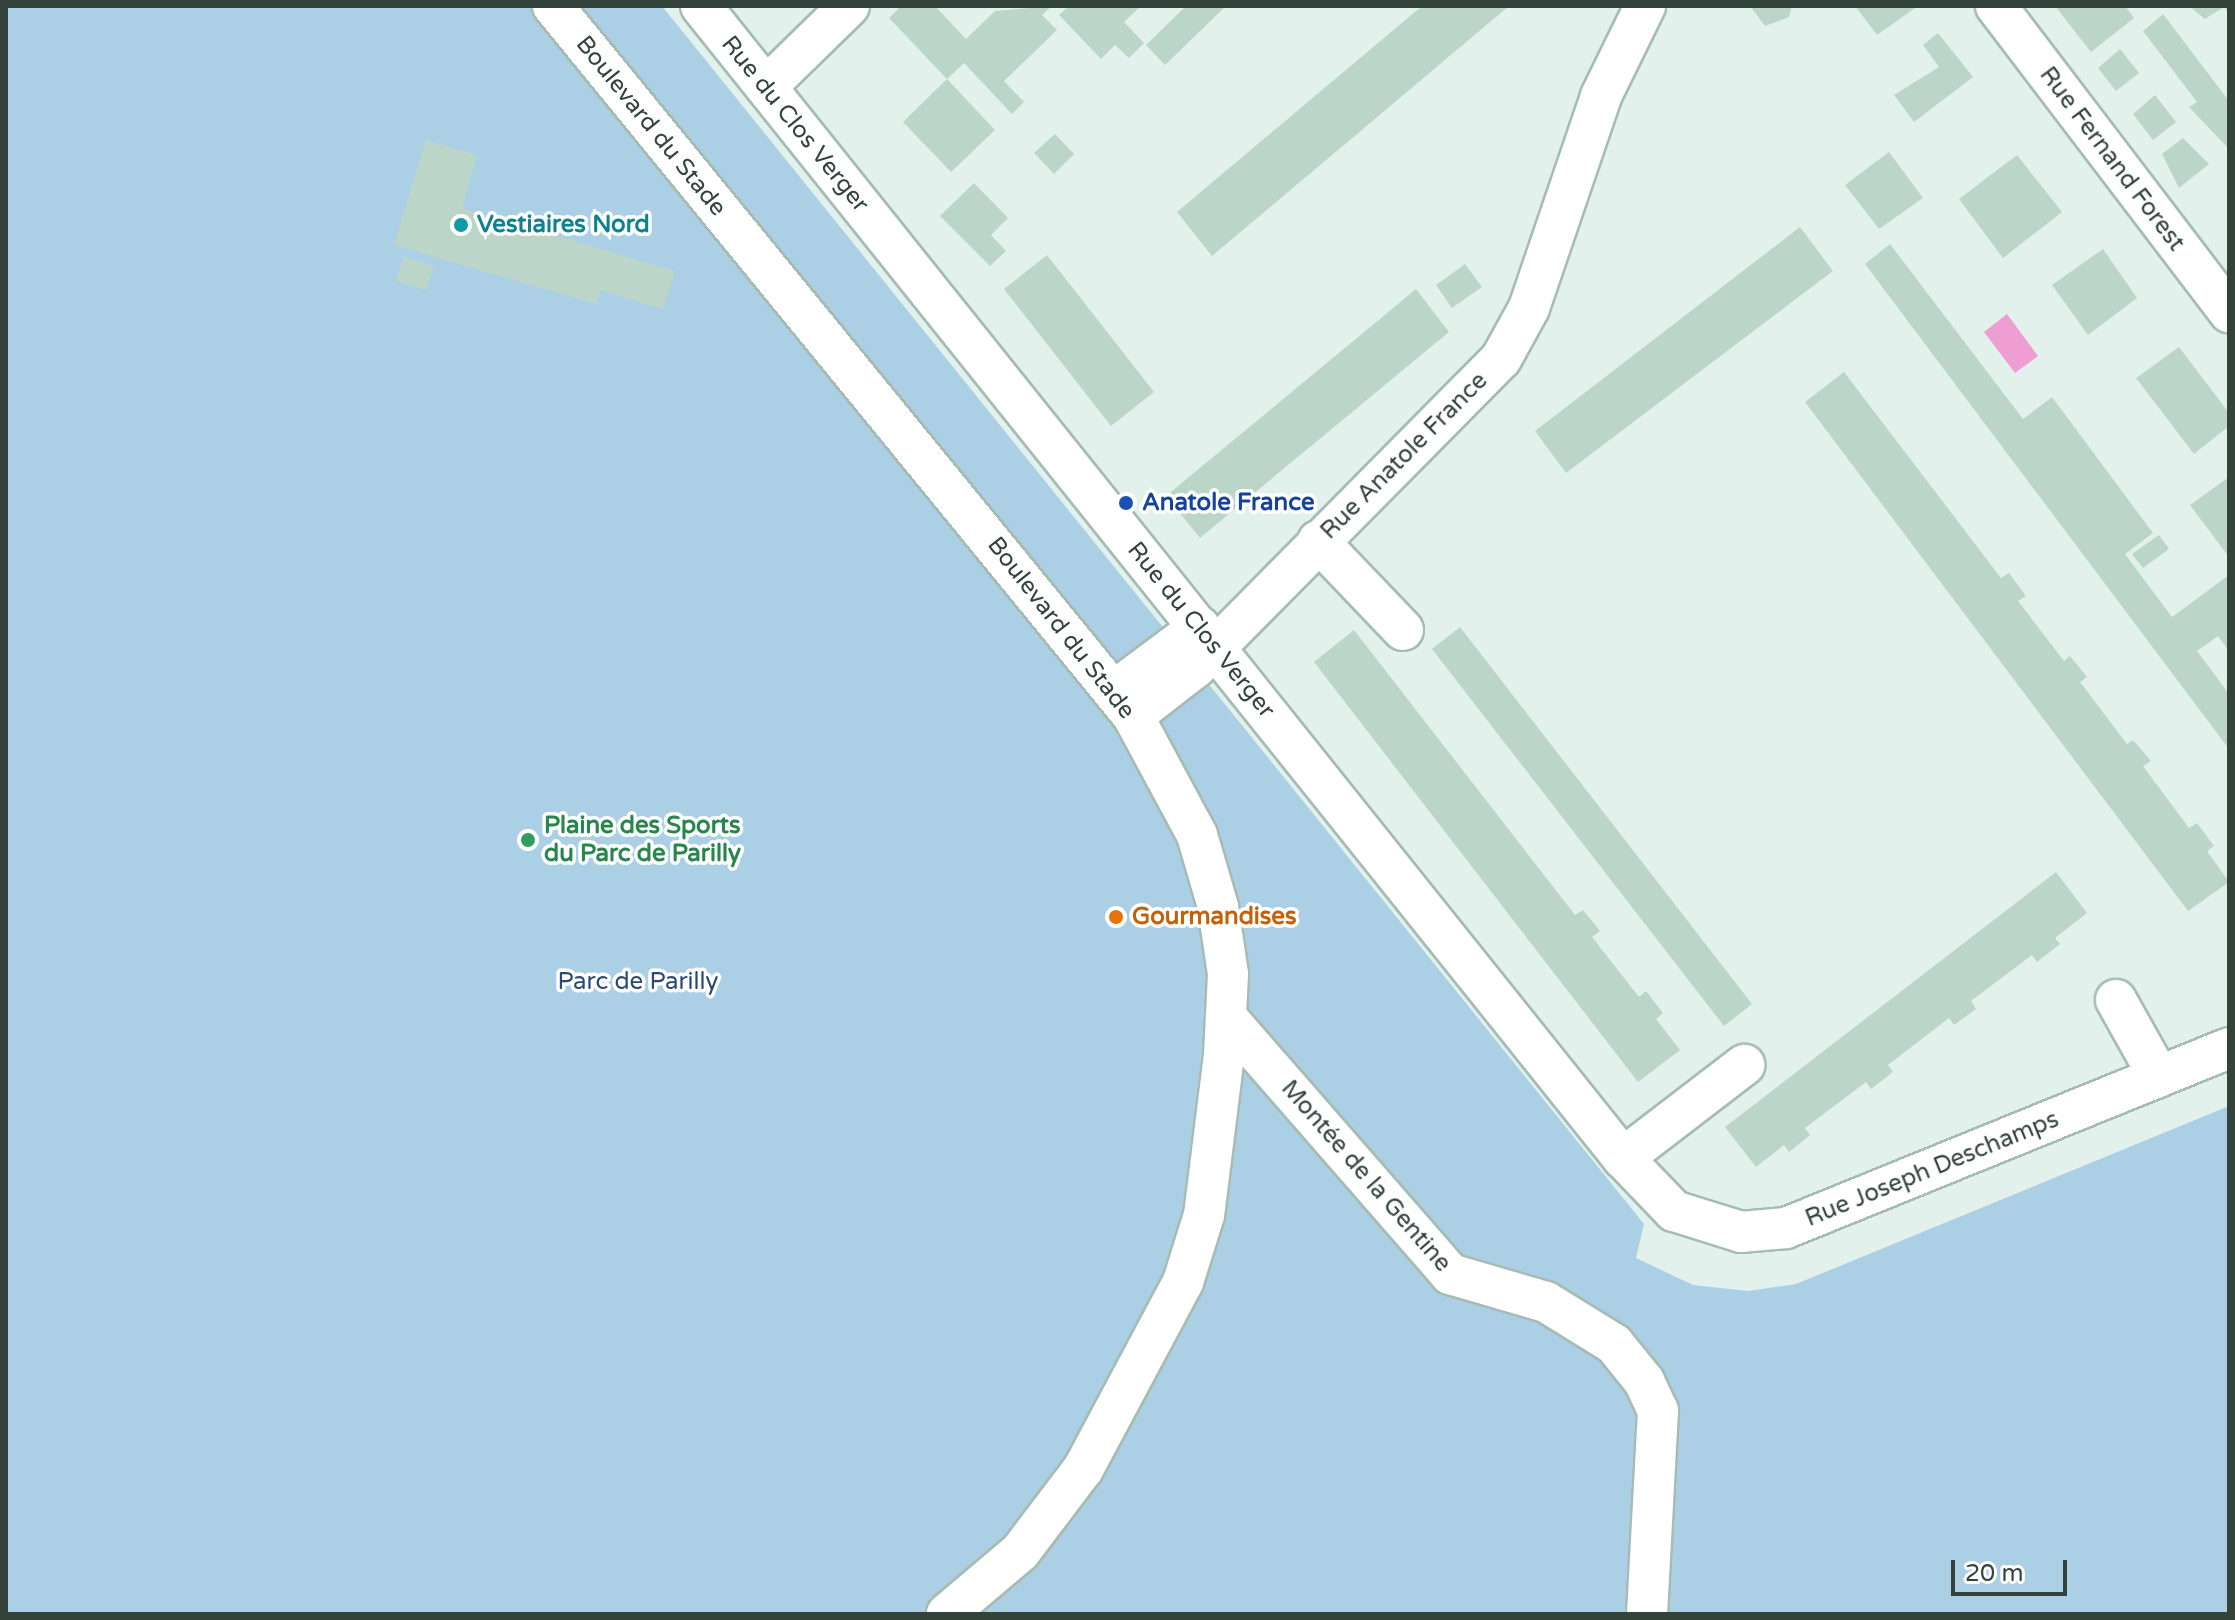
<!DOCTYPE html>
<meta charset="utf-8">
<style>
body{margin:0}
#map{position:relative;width:2235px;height:1620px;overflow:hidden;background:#e3f1ec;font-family:"Varela Round",sans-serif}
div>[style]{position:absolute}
.green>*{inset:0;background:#abd0e6}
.water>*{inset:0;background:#ef9ed4}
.building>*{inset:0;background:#bbd6c9}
.roads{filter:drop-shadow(2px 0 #a6bcb2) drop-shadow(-2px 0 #a6bcb2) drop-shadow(0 2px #a6bcb2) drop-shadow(0 -2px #a6bcb2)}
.minor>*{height:40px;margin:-20px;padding:0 20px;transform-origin:20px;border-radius:20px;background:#fff}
.dots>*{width:22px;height:22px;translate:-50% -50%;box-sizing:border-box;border:4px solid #fff;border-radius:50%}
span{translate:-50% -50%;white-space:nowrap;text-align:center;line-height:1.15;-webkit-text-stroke:7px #fff;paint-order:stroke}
.street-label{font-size:24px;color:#33433b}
.culture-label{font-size:24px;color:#0d838f;font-weight:700}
.left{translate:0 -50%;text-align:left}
.transit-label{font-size:24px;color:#164399;font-weight:700}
.leisure-label{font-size:24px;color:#27864d;font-weight:700}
.food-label{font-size:24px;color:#c56008;font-weight:700}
.park-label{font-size:24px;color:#284a73}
.frame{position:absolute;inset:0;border:8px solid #33433b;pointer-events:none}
.scale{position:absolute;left:1951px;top:1560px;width:116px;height:36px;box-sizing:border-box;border:4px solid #33433b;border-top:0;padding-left:10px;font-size:24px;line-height:28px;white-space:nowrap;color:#33433b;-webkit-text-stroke:6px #fff;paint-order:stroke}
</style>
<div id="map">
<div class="green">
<i style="clip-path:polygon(6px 6px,662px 6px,1644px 1224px,1636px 1258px,1693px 1285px,1748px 1291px,1796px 1284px,2229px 1106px,2229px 1614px,6px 1614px)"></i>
</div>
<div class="water">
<i style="clip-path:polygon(2007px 314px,2038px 356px,2015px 373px,1984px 332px)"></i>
</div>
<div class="building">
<i style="clip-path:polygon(901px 6px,935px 6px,966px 39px,995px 11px,1052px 6px,1042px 15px,1057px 30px,1004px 81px,1024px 102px,1012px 114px,964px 63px,947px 79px,995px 130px,951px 172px,903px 122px,947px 79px,889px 18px)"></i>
<i style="clip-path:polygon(1069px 6px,1141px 6px,1124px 22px,1144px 43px,1129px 58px,1115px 45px,1101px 59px,1059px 15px)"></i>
<i style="clip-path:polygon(1186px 6px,1226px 6px,1165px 65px,1146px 45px)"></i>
<i style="clip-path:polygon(1422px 6px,1509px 6px,1212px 256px,1177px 212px)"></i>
<i style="clip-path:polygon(1750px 6px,1792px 6px,1789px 17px,1765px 26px)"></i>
<i style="clip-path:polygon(1855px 6px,1918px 6px,1877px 35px)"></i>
<i style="clip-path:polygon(2055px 6px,2125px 6px,2134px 18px,2091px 52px)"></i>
<i style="clip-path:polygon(2189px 6px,2229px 6px,2229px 13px,2224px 7px,2205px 19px)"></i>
<i style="clip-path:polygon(2163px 14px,2229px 101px,2229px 149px,2189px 107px,2197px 102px,2143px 31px)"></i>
<i style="clip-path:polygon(1938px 33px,1973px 77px,1914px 122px,1894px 95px,1939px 67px,1923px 45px)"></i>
<i style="clip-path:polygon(2120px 49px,2139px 73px,2116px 91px,2098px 68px)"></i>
<i style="clip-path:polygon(2155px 95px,2176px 122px,2153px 140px,2133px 114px)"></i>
<i style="clip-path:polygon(1055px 134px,1074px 154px,1054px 174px,1034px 153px)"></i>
<i style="clip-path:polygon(2183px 138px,2209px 164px,2179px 188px,2162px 154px)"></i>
<i style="clip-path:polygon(426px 140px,477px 155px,462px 208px,675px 271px,663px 309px,600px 290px,596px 304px,394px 245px)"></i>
<i style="clip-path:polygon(1889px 152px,1923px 198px,1879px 229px,1845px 185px)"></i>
<i style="clip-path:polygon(2017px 155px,2062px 212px,2003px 258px,1959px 199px)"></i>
<i style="clip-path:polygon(974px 183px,1008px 218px,991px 235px,1006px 251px,990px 266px,940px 216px)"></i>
<i style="clip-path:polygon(1800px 227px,1833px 271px,1566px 473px,1535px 431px)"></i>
<i style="clip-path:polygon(1890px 244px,2023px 419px,2052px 397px,2153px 533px,2125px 554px,2172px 617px,2229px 575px,2229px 651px,2218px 636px,2197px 651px,2229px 694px,2229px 749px,1865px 264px)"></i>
<i style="clip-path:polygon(2103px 249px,2137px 298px,2088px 335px,2052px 285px)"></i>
<i style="clip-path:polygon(1047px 255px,1154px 392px,1111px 426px,1004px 289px)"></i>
<i style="clip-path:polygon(404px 256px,434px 266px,426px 290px,396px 281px)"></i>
<i style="clip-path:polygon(1465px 264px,1482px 287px,1452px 308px,1436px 285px)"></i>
<i style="clip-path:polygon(1416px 289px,1449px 332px,1200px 538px,1166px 496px)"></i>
<i style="clip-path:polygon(2179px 347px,2229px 413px,2229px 426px,2194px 454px,2136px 378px)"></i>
<i style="clip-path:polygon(1844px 372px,2001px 578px,2009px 573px,2026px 596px,2018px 601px,2064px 661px,2070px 656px,2087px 677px,2080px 682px,2127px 744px,2133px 740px,2151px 761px,2143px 766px,2189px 828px,2197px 823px,2214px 846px,2207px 851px,2229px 882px,2188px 911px,1805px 402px)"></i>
<i style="clip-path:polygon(2229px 477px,2229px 557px,2190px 505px)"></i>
<i style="clip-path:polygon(2159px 535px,2169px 549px,2143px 568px,2132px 554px)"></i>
<i style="clip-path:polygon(1460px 627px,1752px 1004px,1724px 1026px,1432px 649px)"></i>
<i style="clip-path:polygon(1354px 630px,1575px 915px,1583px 910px,1600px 931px,1592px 937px,1639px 997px,1646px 991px,1663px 1013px,1656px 1019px,1680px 1050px,1638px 1082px,1314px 662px)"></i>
<i style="clip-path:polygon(2056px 872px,2087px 913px,2055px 938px,2060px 944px,2037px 962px,2032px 955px,1971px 1001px,1976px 1009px,1954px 1025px,1949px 1018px,1888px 1065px,1893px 1072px,1871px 1089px,1866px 1082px,1805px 1128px,1810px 1135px,1789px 1152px,1784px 1145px,1756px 1167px,1725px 1127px)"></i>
</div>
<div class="roads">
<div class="minor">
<i style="left:553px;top:6px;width:917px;rotate:50.75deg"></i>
<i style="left:1133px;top:716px;width:135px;rotate:61.7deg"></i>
<i style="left:1197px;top:835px;width:75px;rotate:73.7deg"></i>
<i style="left:1218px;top:907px;width:68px;rotate:81.5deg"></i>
<i style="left:1228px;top:974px;width:81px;rotate:92.8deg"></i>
<i style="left:1224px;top:1055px;width:161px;rotate:97.1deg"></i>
<i style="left:1204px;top:1215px;width:70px;rotate:107.4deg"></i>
<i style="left:1183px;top:1282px;width:212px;rotate:118.1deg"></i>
<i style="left:1083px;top:1469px;width:104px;rotate:127.2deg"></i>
<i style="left:1020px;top:1552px;width:96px;rotate:139.7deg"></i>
<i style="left:701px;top:6px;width:1476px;rotate:51.33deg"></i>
<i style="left:1623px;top:1158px;width:74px;rotate:46.1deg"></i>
<i style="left:1674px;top:1211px;width:70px;rotate:17.4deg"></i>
<i style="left:1741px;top:1232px;width:45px;rotate:-5.1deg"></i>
<i style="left:1786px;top:1228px;width:478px;rotate:-22.1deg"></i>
<i style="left:1996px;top:6px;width:385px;rotate:52.7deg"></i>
<i style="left:766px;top:87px;width:116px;rotate:-44.3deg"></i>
<i style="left:1318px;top:541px;width:123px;rotate:46.3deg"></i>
<i style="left:1114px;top:691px;width:107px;rotate:-36.7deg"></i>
<i style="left:1133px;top:716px;width:80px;rotate:-37.9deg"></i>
<i style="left:1196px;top:667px;width:433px;rotate:-45.3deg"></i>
<i style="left:1501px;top:359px;width:58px;rotate:-61.2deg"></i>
<i style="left:1529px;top:308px;width:224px;rotate:-71.2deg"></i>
<i style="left:1601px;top:96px;width:100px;rotate:-63.9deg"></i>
<i style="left:2116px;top:1000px;width:88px;rotate:60.8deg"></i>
<i style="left:1227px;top:1018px;width:340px;rotate:48.9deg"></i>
<i style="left:1450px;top:1274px;width:100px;rotate:16.3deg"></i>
<i style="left:1546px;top:1302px;width:80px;rotate:31.7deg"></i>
<i style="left:1614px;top:1344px;width:48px;rotate:51deg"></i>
<i style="left:1644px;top:1381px;width:33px;rotate:65deg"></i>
<i style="left:1658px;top:1411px;width:203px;rotate:93.1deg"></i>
<i style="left:1623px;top:1158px;width:153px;rotate:-37.5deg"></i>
</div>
</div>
<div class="dots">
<i style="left:461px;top:225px;background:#0f9aa8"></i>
<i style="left:1126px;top:503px;background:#1a4fb4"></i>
<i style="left:528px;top:840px;background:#2e9e5b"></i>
<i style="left:1116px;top:917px;background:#e8710a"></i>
</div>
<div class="street-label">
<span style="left:795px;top:124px;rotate:51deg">Rue du Clos Verger</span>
<span style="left:651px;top:126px;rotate:51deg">Boulevard du Stade</span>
<span style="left:2112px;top:159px;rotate:53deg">Rue Fernand Forest</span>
<span style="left:1404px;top:456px;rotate:-45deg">Rue Anatole France</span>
<span style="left:1061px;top:628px;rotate:52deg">Boulevard du Stade</span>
<span style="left:1201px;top:630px;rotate:51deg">Rue du Clos Verger</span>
<span style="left:1932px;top:1169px;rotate:-22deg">Rue Joseph Deschamps</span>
<span style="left:1366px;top:1176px;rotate:49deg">Montée de la Gentine</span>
</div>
<div class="culture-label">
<span class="left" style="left:477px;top:225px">Vestiaires Nord</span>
</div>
<div class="transit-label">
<span class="left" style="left:1142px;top:503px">Anatole France</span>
</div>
<div class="leisure-label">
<span class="left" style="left:544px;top:840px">Plaine des Sports<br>du Parc de Parilly</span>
</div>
<div class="food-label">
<span class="left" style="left:1132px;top:917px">Gourmandises</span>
</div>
<div class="park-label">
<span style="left:638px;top:982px">Parc de Parilly</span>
</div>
<div class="frame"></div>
<div class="scale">20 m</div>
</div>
